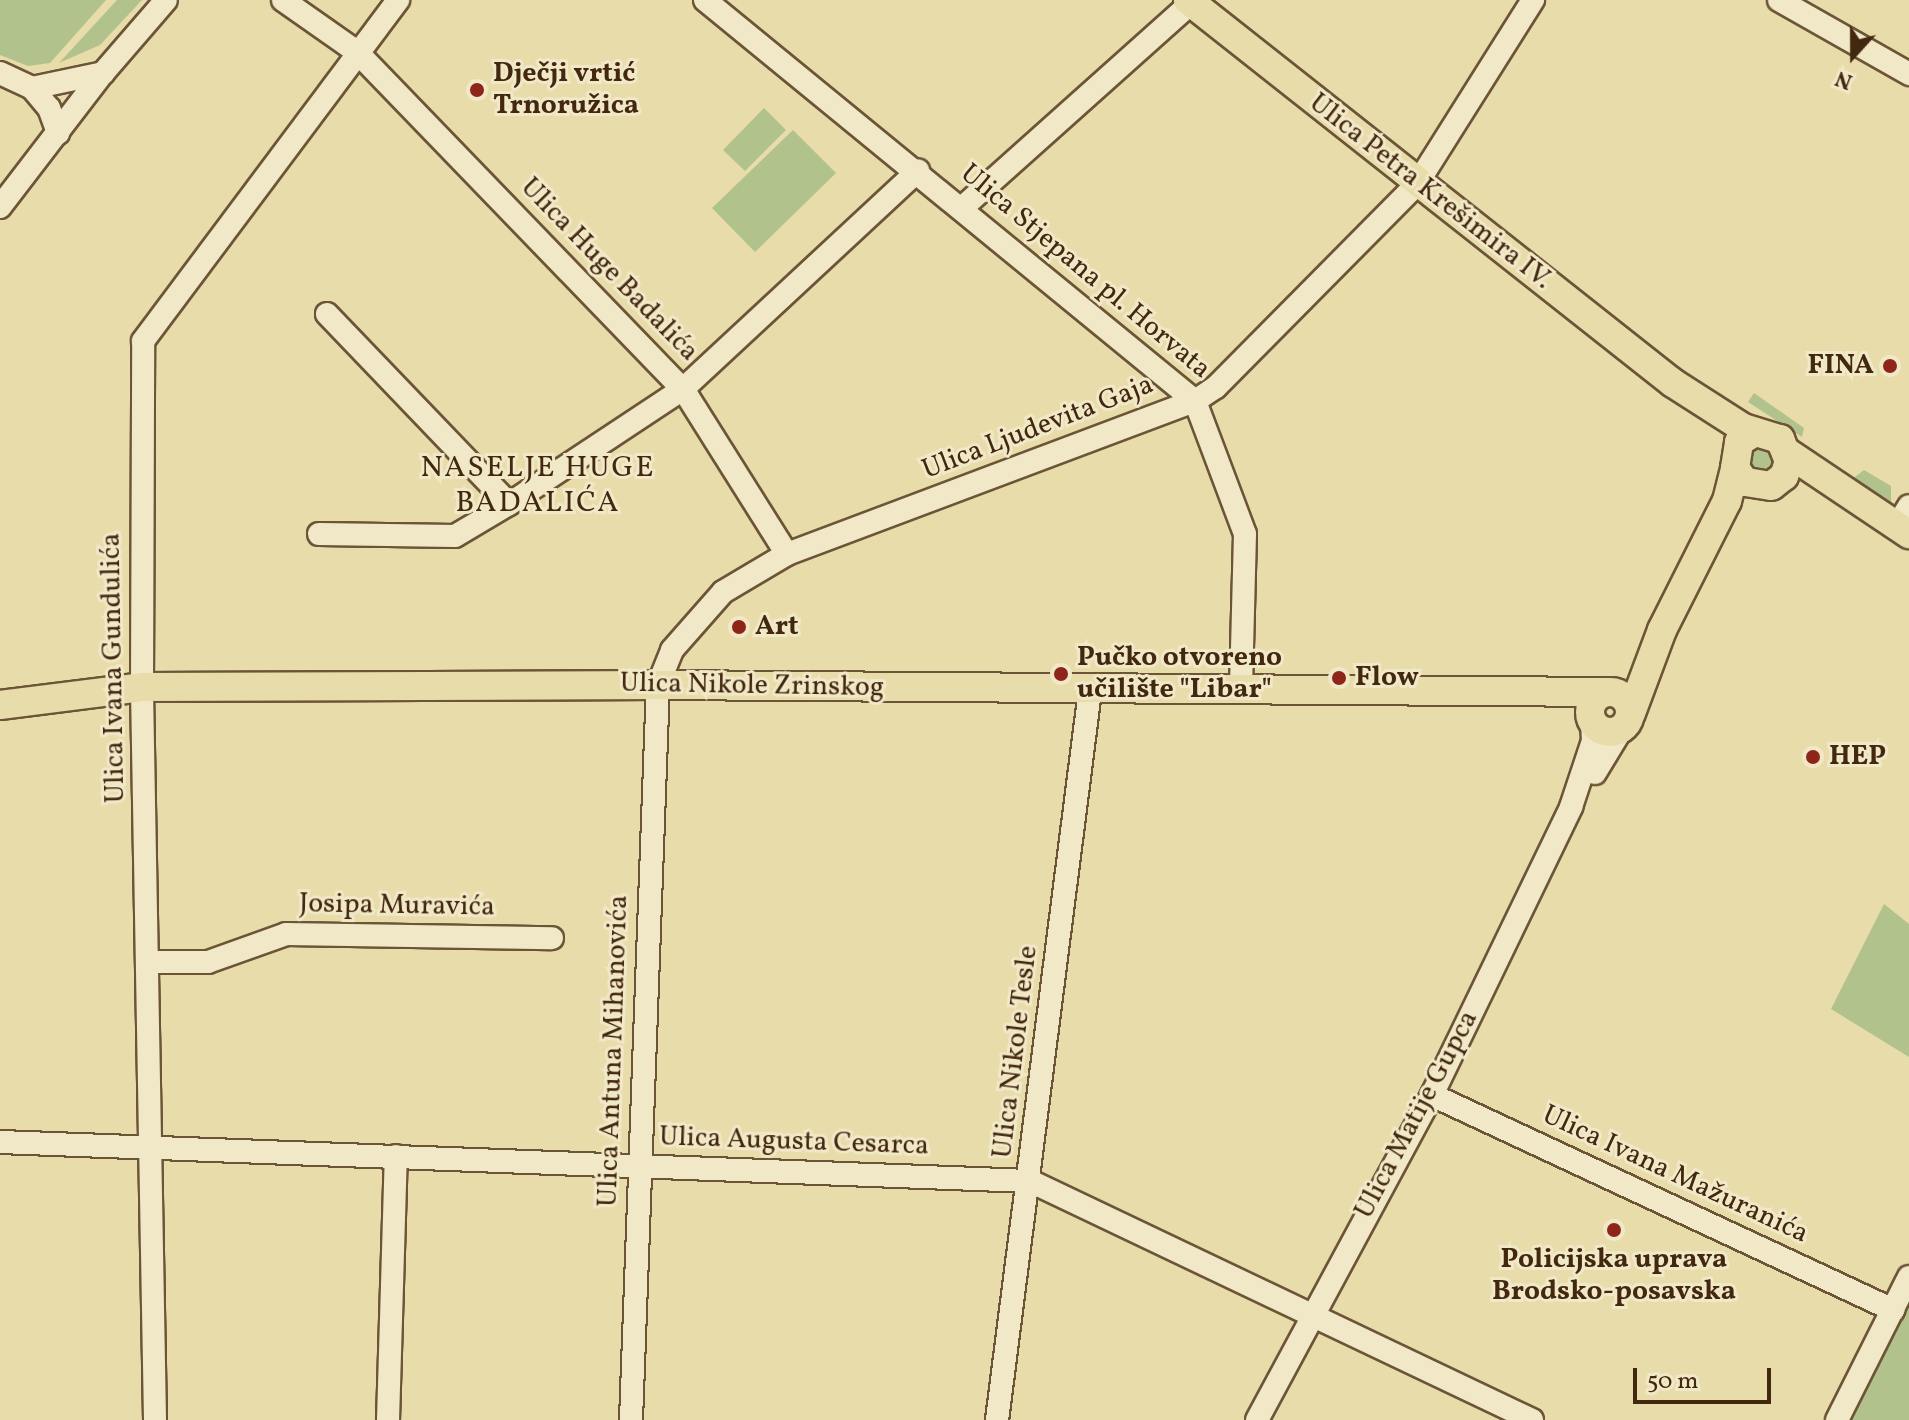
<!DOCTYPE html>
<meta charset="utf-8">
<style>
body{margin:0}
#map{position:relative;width:1909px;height:1420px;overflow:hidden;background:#e9dcab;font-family:Vollkorn,serif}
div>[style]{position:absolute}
.green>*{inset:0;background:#b1c28d}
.roads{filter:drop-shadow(2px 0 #6c5537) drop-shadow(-2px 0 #6c5537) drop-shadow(0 2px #6c5537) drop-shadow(0 -2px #6c5537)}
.minor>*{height:22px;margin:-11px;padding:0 11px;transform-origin:11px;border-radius:11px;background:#f1e8c8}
.major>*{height:28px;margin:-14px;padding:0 14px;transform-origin:14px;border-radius:14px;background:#e9dcab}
.major>.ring{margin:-14px;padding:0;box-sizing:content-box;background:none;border:28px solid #e9dcab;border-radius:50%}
.dots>*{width:22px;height:22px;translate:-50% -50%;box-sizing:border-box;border:4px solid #f1e8c8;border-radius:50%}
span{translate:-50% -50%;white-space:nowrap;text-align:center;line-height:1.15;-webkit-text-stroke:6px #f1e8c8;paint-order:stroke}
.poi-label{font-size:28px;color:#432810;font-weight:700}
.left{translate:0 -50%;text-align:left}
.right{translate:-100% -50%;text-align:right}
.street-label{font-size:28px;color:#432810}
.neighbourhood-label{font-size:30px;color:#432810;letter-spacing:2px}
.north{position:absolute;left:1813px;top:16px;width:80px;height:80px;-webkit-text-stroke:6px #f1e8c8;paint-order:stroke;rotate:201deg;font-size:22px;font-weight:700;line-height:32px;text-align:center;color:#432810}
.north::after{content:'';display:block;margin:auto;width:28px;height:36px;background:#432810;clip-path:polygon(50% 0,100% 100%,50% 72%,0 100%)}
.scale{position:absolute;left:1633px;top:1368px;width:138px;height:36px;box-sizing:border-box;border:4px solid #432810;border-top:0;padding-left:10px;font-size:24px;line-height:28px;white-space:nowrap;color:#432810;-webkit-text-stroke:6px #f1e8c8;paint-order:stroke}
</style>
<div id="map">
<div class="green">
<i style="clip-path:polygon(0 0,106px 0,50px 63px,28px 66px,0 55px)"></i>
<i style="clip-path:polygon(117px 0,142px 0,100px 45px,59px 63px)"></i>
<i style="clip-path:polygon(764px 108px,786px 130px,745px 171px,723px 150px)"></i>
<i style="clip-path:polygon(793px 130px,836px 173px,755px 252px,712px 208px)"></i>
<i style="clip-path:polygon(1754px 393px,1804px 428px,1802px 437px,1748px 402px)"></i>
<i style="clip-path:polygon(1755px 445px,1773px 451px,1775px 466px,1768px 473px,1753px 473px,1745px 456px)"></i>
<i style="clip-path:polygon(1864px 470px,1891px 486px,1891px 507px,1851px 480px)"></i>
<i style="clip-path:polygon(1884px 904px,1909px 924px,1909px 1057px,1831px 1009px)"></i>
<i style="clip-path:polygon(1909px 1299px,1909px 1420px,1847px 1420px)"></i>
</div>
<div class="roads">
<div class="minor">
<i style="left:283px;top:0;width:90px;rotate:35.1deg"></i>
<i style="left:357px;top:52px;width:469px;rotate:46deg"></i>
<i style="left:683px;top:389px;width:195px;rotate:57.8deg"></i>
<i style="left:705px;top:0;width:633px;rotate:39.3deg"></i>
<i style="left:1195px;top:401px;width:142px;rotate:69.4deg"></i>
<i style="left:1245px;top:534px;width:158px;rotate:91.5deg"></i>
<i style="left:1779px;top:0;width:150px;rotate:29.6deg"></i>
<i style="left:0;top:73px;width:35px;rotate:25deg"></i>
<i style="left:32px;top:88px;width:73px;rotate:-11.9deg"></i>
<i style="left:103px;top:73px;width:96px;rotate:-49.2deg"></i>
<i style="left:32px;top:88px;width:26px;rotate:50deg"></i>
<i style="left:49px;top:108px;width:27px;rotate:70deg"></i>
<i style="left:0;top:207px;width:169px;rotate:-52.5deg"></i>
<i style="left:963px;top:207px;width:306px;rotate:-41.8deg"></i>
<i style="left:327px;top:314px;width:263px;rotate:46.2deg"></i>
<i style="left:1897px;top:526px;width:23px;rotate:-59deg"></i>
<i style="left:319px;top:534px;width:136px;rotate:0.8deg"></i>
<i style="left:455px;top:536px;width:63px;rotate:-30.7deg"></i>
<i style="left:509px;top:504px;width:209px;rotate:-33.5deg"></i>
<i style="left:683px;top:389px;width:321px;rotate:-42.9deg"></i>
<i style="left:1595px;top:773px;width:50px;rotate:-58.8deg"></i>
<i style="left:149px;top:962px;width:59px"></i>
<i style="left:208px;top:962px;width:83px;rotate:-19.7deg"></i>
<i style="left:286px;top:934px;width:266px;rotate:0.9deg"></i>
<i style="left:1432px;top:1095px;width:509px;rotate:25deg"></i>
<i style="left:0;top:1142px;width:1031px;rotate:2.17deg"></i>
<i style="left:1030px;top:1181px;width:556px;rotate:25.46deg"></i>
<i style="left:155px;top:1420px;width:733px;rotate:-91.02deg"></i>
<i style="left:142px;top:687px;width:346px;rotate:-89.8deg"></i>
<i style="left:143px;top:341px;width:426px;rotate:-53.2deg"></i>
<i style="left:388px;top:1420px;width:264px;rotate:-88.3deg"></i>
<i style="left:631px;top:1420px;width:735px;rotate:-87.9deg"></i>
<i style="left:658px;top:685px;width:38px;rotate:-68deg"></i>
<i style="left:672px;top:650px;width:77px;rotate:-48.7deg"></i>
<i style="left:723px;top:592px;width:74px;rotate:-30.7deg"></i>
<i style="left:787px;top:554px;width:436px;rotate:-20.6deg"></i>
<i style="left:1195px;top:401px;width:25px;rotate:-34deg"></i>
<i style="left:1216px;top:387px;width:286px;rotate:-45.3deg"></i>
<i style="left:1417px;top:184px;width:218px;rotate:-57.8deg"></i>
<i style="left:997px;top:1420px;width:735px;rotate:-82.73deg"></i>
<i style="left:1257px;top:1420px;width:369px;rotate:-61.7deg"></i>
<i style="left:1432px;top:1095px;width:320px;rotate:-64.2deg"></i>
<i style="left:1571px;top:807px;width:70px;rotate:-71.6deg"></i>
<i style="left:1593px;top:741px;width:19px;rotate:-93deg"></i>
<i style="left:1837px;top:1420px;width:160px;rotate:-63.3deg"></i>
</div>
<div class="major">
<i style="left:1188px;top:0;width:618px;rotate:38.3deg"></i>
<i style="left:1673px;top:383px;width:83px;rotate:32.7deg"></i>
<i style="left:1743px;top:428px;width:39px;rotate:17deg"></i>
<i style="left:1780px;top:439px;width:24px;rotate:68deg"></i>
<i style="left:1789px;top:461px;width:16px;rotate:108deg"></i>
<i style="left:1784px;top:476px;width:16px;rotate:142deg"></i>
<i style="left:1771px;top:486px;width:26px;rotate:-171deg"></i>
<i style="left:1745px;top:482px;width:17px;rotate:-126deg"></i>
<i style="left:1735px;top:468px;width:26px;rotate:-81deg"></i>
<i style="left:1739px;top:442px;width:19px;rotate:-32deg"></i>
<i style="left:1788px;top:453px;width:146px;rotate:33.8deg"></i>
<i class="ring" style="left:1590px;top:692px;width:12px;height:12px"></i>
<i style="left:0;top:705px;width:143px;rotate:-7.2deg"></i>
<i style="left:142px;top:687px;width:516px;rotate:-0.22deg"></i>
<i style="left:658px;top:685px;width:947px;rotate:0.42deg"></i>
<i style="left:1631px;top:713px;width:89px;rotate:-69.5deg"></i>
<i style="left:1662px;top:630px;width:144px;rotate:-63.3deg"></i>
<i style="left:1727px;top:501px;width:34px;rotate:-76deg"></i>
</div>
</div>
<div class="dots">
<i style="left:477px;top:90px;background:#8f2418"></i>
<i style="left:1890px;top:366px;background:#8f2418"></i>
<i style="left:739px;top:627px;background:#8f2418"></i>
<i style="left:1061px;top:674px;background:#8f2418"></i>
<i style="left:1339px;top:678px;background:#8f2418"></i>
<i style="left:1813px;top:757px;background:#8f2418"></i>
<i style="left:1614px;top:1230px;background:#8f2418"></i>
</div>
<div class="poi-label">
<span class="left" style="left:493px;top:90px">Dječji vrtić<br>Trnoružica</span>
<span class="right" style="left:1874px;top:366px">FINA</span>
<span class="left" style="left:755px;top:627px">Art</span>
<span class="left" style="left:1077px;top:674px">Pučko otvoreno<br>učilište "Libar"</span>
<span class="left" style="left:1355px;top:678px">Flow</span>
<span class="left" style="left:1829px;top:757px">HEP</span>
<span style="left:1614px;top:1276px">Policijska uprava<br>Brodsko-posavska</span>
</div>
<div class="street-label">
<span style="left:1430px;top:192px;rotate:38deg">Ulica Petra Krešimira IV.</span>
<span style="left:609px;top:270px;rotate:46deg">Ulica Huge Badalića</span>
<span style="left:1085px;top:272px;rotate:40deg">Ulica Stjepana pl. Horvata</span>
<span style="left:1038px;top:428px;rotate:-21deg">Ulica Ljudevita Gaja</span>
<span style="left:114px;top:668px;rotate:-91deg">Ulica Ivana Gundulića</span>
<span style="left:752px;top:686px;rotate:1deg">Ulica Nikole Zrinskog</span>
<span style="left:397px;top:906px;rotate:1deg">Josipa Muravića</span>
<span style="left:614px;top:1051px;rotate:-88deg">Ulica Antuna Mihanovića</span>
<span style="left:1016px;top:1052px;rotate:-83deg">Ulica Nikole Tesle</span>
<span style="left:1417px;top:1115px;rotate:-62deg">Ulica Matije Gupca</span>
<span style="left:794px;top:1142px;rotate:2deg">Ulica Augusta Cesarca</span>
<span style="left:1675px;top:1175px;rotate:25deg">Ulica Ivana Mažuranića</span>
</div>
<div class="neighbourhood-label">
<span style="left:538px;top:485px">NASELJE HUGE<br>BADALIĆA</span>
</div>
<div class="north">N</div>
<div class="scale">50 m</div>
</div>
